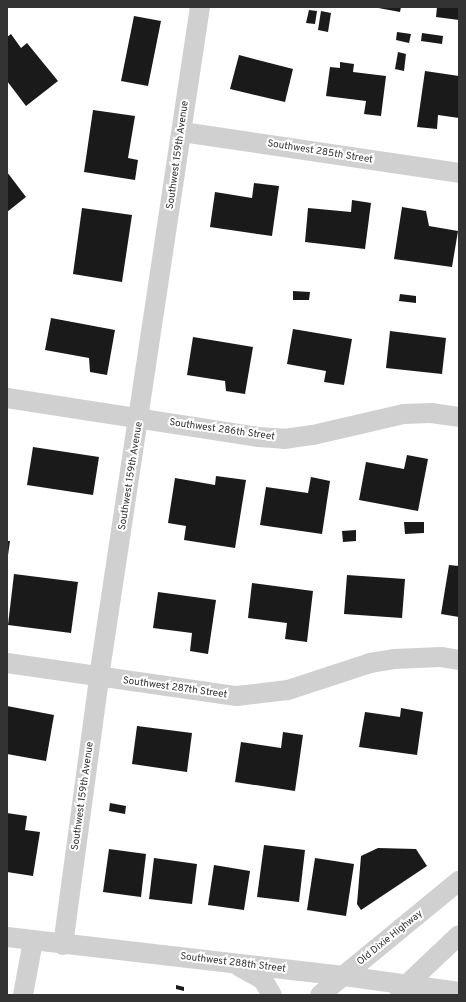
<!DOCTYPE html>
<style>
body{margin:0}
#map{position:relative;width:466px;height:1002px;overflow:hidden;background:#fff;font-family:Overpass,sans-serif}
div>[style]{position:absolute}
.building>*{inset:0;background:#1a1a1a}
.minor>*{height:20px;margin:-10px;padding:0 10px;transform-origin:10px;border-radius:10px;background:#d0d0d0}
span{translate:-50% -50%;white-space:nowrap;text-align:center;line-height:1.15;-webkit-text-stroke:4px #fff;paint-order:stroke}
.street-label{font-size:10px;color:#333}
.frame{position:absolute;inset:0;border:8px solid #333;pointer-events:none}
</style>
<div id="map">
<div class="building">
<i style="clip-path:polygon(373px 7px,401px 7px,400px 12px)"></i>
<i style="clip-path:polygon(437px 7px,459px 7px,459px 20px,436px 17px)"></i>
<i style="clip-path:polygon(309px 10px,317px 11px,315px 24px,306px 23px)"></i>
<i style="clip-path:polygon(321px 11px,331px 13px,328px 32px,318px 30px)"></i>
<i style="clip-path:polygon(134px 16px,161px 21px,148px 86px,121px 81px)"></i>
<i style="clip-path:polygon(397px 32px,411px 34px,409px 43px,396px 40px)"></i>
<i style="clip-path:polygon(422px 33px,443px 36px,442px 44px,421px 41px)"></i>
<i style="clip-path:polygon(11px 34px,21px 48px,27px 43px,58px 81px,26px 106px,7px 81px,7px 37px)"></i>
<i style="clip-path:polygon(398px 52px,406px 54px,404px 71px,395px 69px)"></i>
<i style="clip-path:polygon(239px 55px,293px 69px,285px 102px,230px 89px)"></i>
<i style="clip-path:polygon(340px 62px,354px 64px,353px 72px,386px 76px,381px 116px,364px 114px,366px 101px,326px 96px,330px 67px,340px 68px)"></i>
<i style="clip-path:polygon(425px 71px,459px 76px,459px 118px,438px 115px,437px 129px,417px 127px)"></i>
<i style="clip-path:polygon(93px 110px,135px 116px,128px 158px,138px 160px,135px 180px,84px 172px)"></i>
<i style="clip-path:polygon(7px 172px,26px 197px,7px 212px)"></i>
<i style="clip-path:polygon(254px 183px,279px 186px,272px 236px,210px 227px,215px 192px,252px 198px)"></i>
<i style="clip-path:polygon(352px 200px,371px 203px,365px 249px,305px 242px,308px 208px,351px 212px)"></i>
<i style="clip-path:polygon(402px 207px,426px 211px,429px 226px,458px 231px,452px 267px,394px 259px)"></i>
<i style="clip-path:polygon(82px 208px,132px 215px,122px 282px,73px 274px)"></i>
<i style="clip-path:polygon(293px 291px,310px 292px,309px 300px,293px 300px)"></i>
<i style="clip-path:polygon(400px 294px,416px 296px,416px 303px,399px 301px)"></i>
<i style="clip-path:polygon(51px 318px,115px 330px,107px 375px,90px 372px,89px 358px,45px 350px)"></i>
<i style="clip-path:polygon(293px 329px,352px 339px,344px 385px,324px 382px,326px 371px,287px 364px)"></i>
<i style="clip-path:polygon(390px 331px,446px 338px,442px 374px,386px 368px)"></i>
<i style="clip-path:polygon(193px 337px,253px 347px,245px 394px,226px 391px,225px 381px,187px 375px)"></i>
<i style="clip-path:polygon(33px 447px,99px 457px,93px 495px,27px 485px)"></i>
<i style="clip-path:polygon(407px 455px,428px 459px,418px 511px,359px 500px,366px 462px,404px 469px)"></i>
<i style="clip-path:polygon(216px 476px,246px 480px,235px 548px,184px 540px,186px 526px,168px 523px,175px 478px,215px 485px)"></i>
<i style="clip-path:polygon(311px 477px,330px 481px,322px 534px,260px 525px,266px 487px,308px 493px)"></i>
<i style="clip-path:polygon(404px 522px,424px 522px,424px 533px,405px 534px)"></i>
<i style="clip-path:polygon(356px 530px,356px 541px,343px 542px,342px 531px)"></i>
<i style="clip-path:polygon(7px 541px,10px 541px,8px 555px,7px 555px)"></i>
<i style="clip-path:polygon(449px 565px,459px 566px,459px 617px,441px 614px)"></i>
<i style="clip-path:polygon(14px 574px,78px 582px,71px 633px,8px 625px)"></i>
<i style="clip-path:polygon(347px 575px,405px 579px,402px 618px,344px 614px)"></i>
<i style="clip-path:polygon(252px 583px,313px 591px,307px 642px,285px 639px,287px 623px,248px 618px)"></i>
<i style="clip-path:polygon(158px 592px,216px 600px,208px 654px,190px 651px,192px 633px,153px 628px)"></i>
<i style="clip-path:polygon(7px 706px,54px 715px,46px 761px,7px 754px)"></i>
<i style="clip-path:polygon(401px 708px,423px 712px,417px 755px,359px 747px,365px 712px,400px 717px)"></i>
<i style="clip-path:polygon(137px 726px,192px 733px,187px 772px,132px 764px)"></i>
<i style="clip-path:polygon(283px 732px,303px 735px,295px 791px,235px 782px,241px 742px,281px 748px)"></i>
<i style="clip-path:polygon(110px 803px,126px 806px,125px 814px,109px 811px)"></i>
<i style="clip-path:polygon(7px 813px,27px 816px,25px 830px,40px 832px,33px 876px,7px 872px)"></i>
<i style="clip-path:polygon(264px 845px,305px 850px,299px 902px,257px 897px)"></i>
<i style="clip-path:polygon(378px 848px,416px 849px,427px 866px,361px 910px,357px 904px,361px 856px)"></i>
<i style="clip-path:polygon(109px 849px,146px 854px,141px 897px,103px 892px)"></i>
<i style="clip-path:polygon(154px 858px,197px 864px,192px 904px,149px 899px)"></i>
<i style="clip-path:polygon(315px 858px,354px 864px,346px 916px,307px 910px)"></i>
<i style="clip-path:polygon(214px 865px,250px 871px,244px 910px,208px 905px)"></i>
<i style="clip-path:polygon(176px 985px,184px 987px,184px 991px,176px 989px)"></i>
</div>
<div class="minor">
<i style="left:182px;top:132px;width:280px;rotate:8.4deg"></i>
<i style="left:7px;top:398px;width:254px;rotate:8.8deg"></i>
<i style="left:258px;top:437px;width:26px;rotate:4deg"></i>
<i style="left:284px;top:439px;width:29px;rotate:-8deg"></i>
<i style="left:313px;top:435px;width:93px;rotate:-13deg"></i>
<i style="left:404px;top:414px;width:27px;rotate:-2deg"></i>
<i style="left:431px;top:413px;width:28px;rotate:8deg"></i>
<i style="left:7px;top:663px;width:232px;rotate:8.2deg"></i>
<i style="left:237px;top:696px;width:51px;rotate:-6.7deg"></i>
<i style="left:288px;top:690px;width:86px;rotate:-18.2deg"></i>
<i style="left:370px;top:663px;width:24px;rotate:-9deg"></i>
<i style="left:394px;top:659px;width:47px;rotate:-2.4deg"></i>
<i style="left:441px;top:657px;width:18px;rotate:9deg"></i>
<i style="left:7px;top:937px;width:339px;rotate:6.6deg"></i>
<i style="left:344px;top:976px;width:116px;rotate:7.9deg"></i>
<i style="left:63px;top:945px;width:270px;rotate:-82.3deg"></i>
<i style="left:99px;top:677px;width:678px;rotate:-81.43deg"></i>
<i style="left:240px;top:967px;width:26px;rotate:29deg"></i>
<i style="left:263px;top:980px;width:17px;rotate:59deg"></i>
<i style="left:400px;top:991px;width:81px;rotate:-43.5deg"></i>
<i style="left:23px;top:995px;width:55px;rotate:-79.5deg"></i>
<i style="left:320px;top:995px;width:180px;rotate:-39.4deg"></i>
</div>
<div class="street-label">
<span style="left:320px;top:152px;rotate:9deg">Southwest 285th Street</span>
<span style="left:178px;top:155px;rotate:-82deg">Southwest 159th Avenue</span>
<span style="left:222px;top:430px;rotate:8deg">Southwest 286th Street</span>
<span style="left:131px;top:476px;rotate:-81deg">Southwest 159th Avenue</span>
<span style="left:175px;top:688px;rotate:8deg">Southwest 287th Street</span>
<span style="left:83px;top:796px;rotate:-82deg">Southwest 159th Avenue</span>
<span style="left:390px;top:938px;rotate:-39deg">Old Dixie Highway</span>
<span style="left:233px;top:963px;rotate:7deg">Southwest 288th Street</span>
</div>
<div class="frame"></div>
</div>
